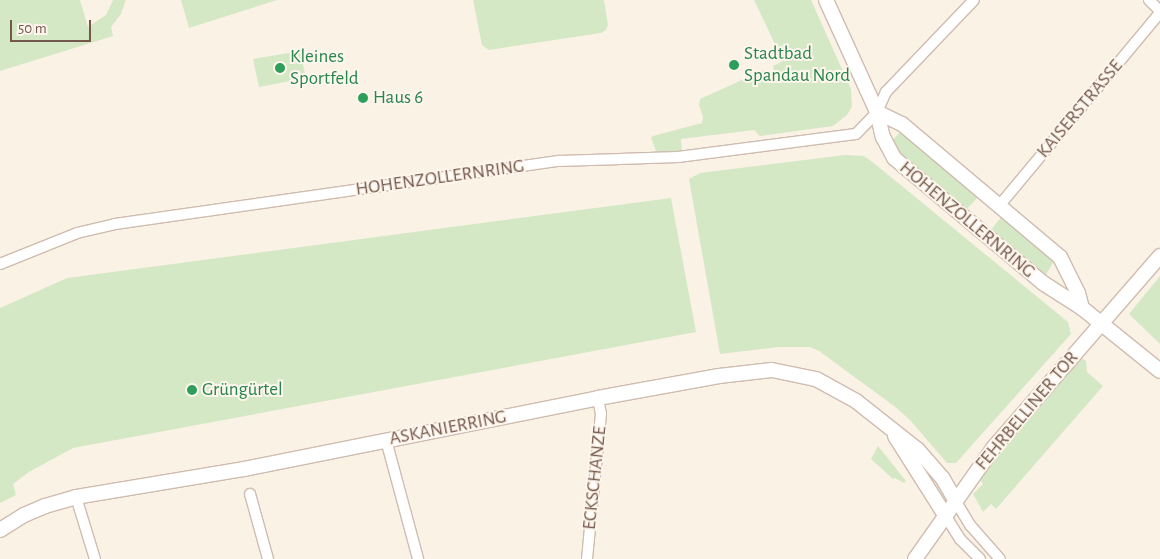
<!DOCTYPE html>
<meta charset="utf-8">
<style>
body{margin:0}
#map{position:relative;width:1160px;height:559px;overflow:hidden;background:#fbf2e6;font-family:"Alegreya Sans",sans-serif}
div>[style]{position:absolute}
.green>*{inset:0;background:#d5e8c5}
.roads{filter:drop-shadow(1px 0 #cfbcb0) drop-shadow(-1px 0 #cfbcb0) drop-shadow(0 1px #cfbcb0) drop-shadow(0 -1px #cfbcb0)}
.street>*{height:10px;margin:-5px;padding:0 5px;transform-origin:5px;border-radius:5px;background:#fff}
.secondary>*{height:14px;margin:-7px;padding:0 7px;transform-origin:7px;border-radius:7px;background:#fff}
.dots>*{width:14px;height:14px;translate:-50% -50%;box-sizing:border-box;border:2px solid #fef6ec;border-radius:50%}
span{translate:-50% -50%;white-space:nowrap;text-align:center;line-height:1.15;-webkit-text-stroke:4px #fef6ec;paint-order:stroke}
.leisure-label{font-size:19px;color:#27864d}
.left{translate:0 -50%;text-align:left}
.street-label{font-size:19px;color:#74584c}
.scale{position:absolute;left:10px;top:20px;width:81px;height:22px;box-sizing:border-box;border:2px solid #74584c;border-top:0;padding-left:6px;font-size:15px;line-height:18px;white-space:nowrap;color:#74584c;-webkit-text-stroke:4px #fef6ec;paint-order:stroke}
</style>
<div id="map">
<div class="green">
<i style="clip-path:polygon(0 0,80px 0,88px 27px,106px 15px,113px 0,126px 0,121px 14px,111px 27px,113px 36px,0 71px)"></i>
<i style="clip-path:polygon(181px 0,277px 0,189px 28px)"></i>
<i style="clip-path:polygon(473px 0,604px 0,608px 25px,606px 30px,601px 33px,489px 50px,482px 45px)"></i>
<i style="clip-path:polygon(754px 0,811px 0,851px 89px,852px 107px,847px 115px,833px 126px,811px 129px,760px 136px,754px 130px,681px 139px,682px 151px,663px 153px,656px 151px,651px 138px,653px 136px,702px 123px,703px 117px,699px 105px,700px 99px,764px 70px,767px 74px,774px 71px,773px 66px,783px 61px)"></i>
<i style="clip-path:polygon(300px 51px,306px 78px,259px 87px,253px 59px)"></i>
<i style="clip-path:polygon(901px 131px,979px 196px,966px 210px,909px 163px,891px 142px)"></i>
<i style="clip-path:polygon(845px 155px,864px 156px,875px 164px,1068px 322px,1071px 334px,956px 463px,947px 463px,910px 420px,894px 406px,819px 351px,810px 347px,778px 347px,720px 354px,689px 179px,700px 173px)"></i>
<i style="clip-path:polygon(671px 198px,696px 332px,73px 448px,29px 472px,13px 484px,16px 495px,0 503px,0 308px,67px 278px)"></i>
<i style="clip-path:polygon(1002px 216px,1055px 260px,1045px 276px,990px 231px)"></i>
<i style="clip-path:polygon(1160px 276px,1160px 344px,1129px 314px)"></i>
<i style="clip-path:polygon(1081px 358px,1086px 361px,1087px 372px,1103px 386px,996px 509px,991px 504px,983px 512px,973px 494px,983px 484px,979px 478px)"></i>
<i style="clip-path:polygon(878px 446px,906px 481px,904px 483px,895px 478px,893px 479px,871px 459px)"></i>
</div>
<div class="roads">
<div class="street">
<i style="left:1149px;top:0;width:16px;rotate:45deg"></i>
<i style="left:999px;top:206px;width:251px;rotate:-50.2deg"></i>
<i style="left:0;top:264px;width:83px;rotate:-21.9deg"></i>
<i style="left:77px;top:233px;width:39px;rotate:-13deg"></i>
<i style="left:115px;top:224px;width:448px;rotate:-8.1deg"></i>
<i style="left:559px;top:161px;width:119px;rotate:-1.9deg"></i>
<i style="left:678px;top:157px;width:179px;rotate:-7.4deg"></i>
<i style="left:856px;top:134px;width:30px;rotate:-46deg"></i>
<i style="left:877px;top:112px;width:22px;rotate:-66deg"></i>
<i style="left:886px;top:92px;width:127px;rotate:-46.3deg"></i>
<i style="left:386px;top:440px;width:123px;rotate:74.9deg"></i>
<i style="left:250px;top:494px;width:67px;rotate:74.5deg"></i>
<i style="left:76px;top:497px;width:65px;rotate:73deg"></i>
<i style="left:955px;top:500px;width:29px;rotate:59deg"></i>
<i style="left:970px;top:525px;width:45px;rotate:48.6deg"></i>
<i style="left:945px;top:515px;width:28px;rotate:58deg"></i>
<i style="left:960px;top:539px;width:28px;rotate:45deg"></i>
<i style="left:587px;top:559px;width:146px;rotate:-84.5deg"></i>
<i style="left:601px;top:414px;width:16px;rotate:-101deg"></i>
</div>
<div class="secondary">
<i style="left:826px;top:0;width:123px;rotate:65.5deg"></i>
<i style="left:877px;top:112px;width:26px;rotate:77deg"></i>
<i style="left:883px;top:137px;width:24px;rotate:62deg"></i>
<i style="left:894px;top:158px;width:194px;rotate:40deg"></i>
<i style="left:1043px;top:283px;width:46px;rotate:32.7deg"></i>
<i style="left:1082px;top:308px;width:100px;rotate:38.9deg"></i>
<i style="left:877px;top:112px;width:28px;rotate:26deg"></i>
<i style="left:902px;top:124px;width:207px;rotate:40.1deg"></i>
<i style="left:1060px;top:257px;width:40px;rotate:63.4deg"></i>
<i style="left:1078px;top:293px;width:16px;rotate:75deg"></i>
<i style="left:895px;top:436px;width:93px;rotate:57.7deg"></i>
<i style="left:0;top:530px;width:28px;rotate:-32deg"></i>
<i style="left:24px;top:515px;width:23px;rotate:-23deg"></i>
<i style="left:45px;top:506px;width:32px;rotate:-16deg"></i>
<i style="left:76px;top:497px;width:170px;rotate:-9.5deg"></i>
<i style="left:244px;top:469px;width:361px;rotate:-11.3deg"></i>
<i style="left:598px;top:398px;width:123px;rotate:-10.3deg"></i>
<i style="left:719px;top:376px;width:53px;rotate:-6.5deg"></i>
<i style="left:772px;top:370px;width:45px;rotate:11.6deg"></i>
<i style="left:816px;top:379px;width:46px;rotate:28.8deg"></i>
<i style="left:856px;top:401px;width:79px;rotate:38.3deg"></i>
<i style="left:918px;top:450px;width:38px;rotate:49deg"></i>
<i style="left:943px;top:479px;width:24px;rotate:60deg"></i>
<i style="left:915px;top:559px;width:137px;rotate:-54.8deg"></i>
<i style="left:994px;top:447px;width:253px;rotate:-49deg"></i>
</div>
</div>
<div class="dots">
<i style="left:734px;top:65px;background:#2e9e5b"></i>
<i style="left:280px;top:68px;background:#2e9e5b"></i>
<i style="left:363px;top:98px;background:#2e9e5b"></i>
<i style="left:192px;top:390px;background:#2e9e5b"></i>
</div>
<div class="leisure-label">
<span class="left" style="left:744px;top:65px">Stadtbad<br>Spandau Nord</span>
<span class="left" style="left:290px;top:68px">Kleines<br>Sportfeld</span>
<span class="left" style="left:373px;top:98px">Haus 6</span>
<span class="left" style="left:202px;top:390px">Grüngürtel</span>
</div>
<div class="street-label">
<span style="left:1080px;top:109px;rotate:-50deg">KAISERSTRASSE</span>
<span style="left:440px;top:178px;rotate:-8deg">HOHENZOLLERNRING</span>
<span style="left:967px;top:220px;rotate:40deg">HOHENZOLLERNRING</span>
<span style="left:1027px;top:411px;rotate:-50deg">FEHRBELLINER TOR</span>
<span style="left:448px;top:428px;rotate:-11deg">ASKANIERRING</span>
<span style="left:595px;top:478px;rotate:-84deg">ECKSCHANZE</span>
</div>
<div class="scale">50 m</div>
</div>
